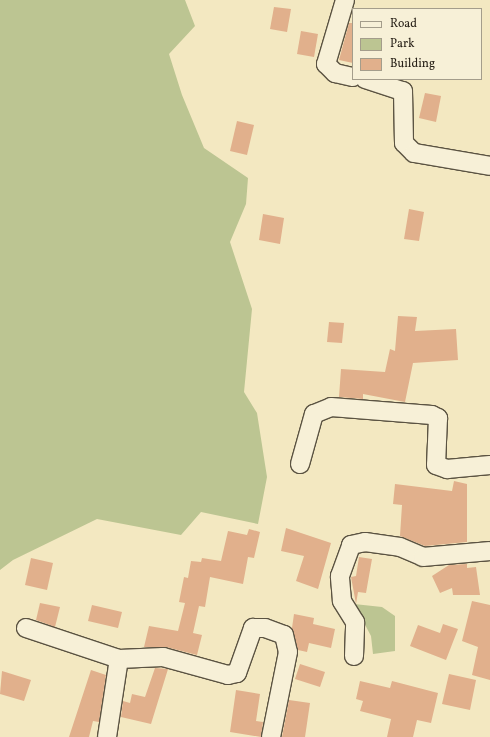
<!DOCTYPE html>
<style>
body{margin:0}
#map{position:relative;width:490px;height:737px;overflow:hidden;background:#f3e8c1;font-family:Vollkorn,serif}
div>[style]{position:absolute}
.green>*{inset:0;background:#bcc592}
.building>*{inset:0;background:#e1b08c}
.roads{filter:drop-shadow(1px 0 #5b5342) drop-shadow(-1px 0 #5b5342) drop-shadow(0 1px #5b5342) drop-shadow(0 -1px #5b5342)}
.street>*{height:18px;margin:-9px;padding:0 9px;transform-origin:9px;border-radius:9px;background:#f7f0d7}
span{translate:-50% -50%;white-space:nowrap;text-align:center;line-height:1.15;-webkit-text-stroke:3px #f7f0d7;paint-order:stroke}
.legend{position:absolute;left:352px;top:8px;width:130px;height:72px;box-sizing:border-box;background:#f7f0d7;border:1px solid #a49d8b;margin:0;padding:5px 7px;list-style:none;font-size:12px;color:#282118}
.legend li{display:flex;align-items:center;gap:8px;height:20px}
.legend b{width:20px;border:1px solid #a49d8b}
</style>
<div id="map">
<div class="green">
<i style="clip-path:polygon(0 0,185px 0,195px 26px,169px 54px,182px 95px,204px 148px,248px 178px,246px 204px,230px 242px,252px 309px,244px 392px,257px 413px,267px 477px,258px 524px,201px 512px,181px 535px,97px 519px,13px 560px,0 570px)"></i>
<i style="clip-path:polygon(354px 604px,382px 607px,395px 616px,395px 651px,373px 654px,371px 636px)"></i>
</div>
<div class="building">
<i style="clip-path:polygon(274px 7px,291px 9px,287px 32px,270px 29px)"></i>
<i style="clip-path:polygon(349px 23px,353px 23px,353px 63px,339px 60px)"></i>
<i style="clip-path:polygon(301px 31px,318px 34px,314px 57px,297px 54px)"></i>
<i style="clip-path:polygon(425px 93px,441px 96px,436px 122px,419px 118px)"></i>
<i style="clip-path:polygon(237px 121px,254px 125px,247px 155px,230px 151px)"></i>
<i style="clip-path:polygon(409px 209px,424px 212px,419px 241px,404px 239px)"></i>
<i style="clip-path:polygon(263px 214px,284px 218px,280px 244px,259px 240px)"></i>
<i style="clip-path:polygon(398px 316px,417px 317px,415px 331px,456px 329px,458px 360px,413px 363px,405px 402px,363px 394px,363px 399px,339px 397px,341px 369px,385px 372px,390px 349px,395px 351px)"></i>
<i style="clip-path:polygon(329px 322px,344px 323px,342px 343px,327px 342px)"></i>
<i style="clip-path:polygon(454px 481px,467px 484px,467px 542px,425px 546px,400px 536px,402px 505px,393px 504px,395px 484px,452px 491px)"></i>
<i style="clip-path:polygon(286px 528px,331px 543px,318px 589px,296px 581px,304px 556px,281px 551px)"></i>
<i style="clip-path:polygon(249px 529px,260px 532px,254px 558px,248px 557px,243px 584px,210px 577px,205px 607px,199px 606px,193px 633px,202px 635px,197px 655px,166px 647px,144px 647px,149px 626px,178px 631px,185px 603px,179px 602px,184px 577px,188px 578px,191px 561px,201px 562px,202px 558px,221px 561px,228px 531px,247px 535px)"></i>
<i style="clip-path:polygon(359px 557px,372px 559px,366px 593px,358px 592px,356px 604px,351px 577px,356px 576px)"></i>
<i style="clip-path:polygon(31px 558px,53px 563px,47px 590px,25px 585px)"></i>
<i style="clip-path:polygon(467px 564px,467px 568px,476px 567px,480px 595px,453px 595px,452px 588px,440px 593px,432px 576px,449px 565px)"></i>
<i style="clip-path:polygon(472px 601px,490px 605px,490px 680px,472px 675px,478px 647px,462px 641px)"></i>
<i style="clip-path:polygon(40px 603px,60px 607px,55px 627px,36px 620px)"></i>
<i style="clip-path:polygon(92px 605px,122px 612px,118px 628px,88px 621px)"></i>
<i style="clip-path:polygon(294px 614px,314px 618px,313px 624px,335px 629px,331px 648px,309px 643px,307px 652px,298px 650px,292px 628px)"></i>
<i style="clip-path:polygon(443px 624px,458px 629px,446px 660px,410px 646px,418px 625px,440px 633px)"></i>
<i style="clip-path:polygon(300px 664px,325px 672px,320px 687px,295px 679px)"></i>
<i style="clip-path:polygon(155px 668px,168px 669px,151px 724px,121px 717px,123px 701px,130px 703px,132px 694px,145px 697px)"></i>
<i style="clip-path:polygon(91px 670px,106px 675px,99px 722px,93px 721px,89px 737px,69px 737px)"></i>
<i style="clip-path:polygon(2px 671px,31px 680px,24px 701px,0 694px)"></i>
<i style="clip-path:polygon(449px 674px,476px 680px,470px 710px,442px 704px)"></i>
<i style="clip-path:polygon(360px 681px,390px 688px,392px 681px,438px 693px,431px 723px,417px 720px,413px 737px,387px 737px,391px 719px,360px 711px,363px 701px,356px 699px)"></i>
<i style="clip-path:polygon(236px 690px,260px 694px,256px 721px,263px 722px,261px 737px,230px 732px)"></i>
<i style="clip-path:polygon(289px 700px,310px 703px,305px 737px,282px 737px)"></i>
</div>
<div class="roads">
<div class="street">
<i style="left:345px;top:0;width:67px;rotate:106.5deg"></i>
<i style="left:326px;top:64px;width:13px;rotate:45deg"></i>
<i style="left:335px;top:73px;width:18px;rotate:13deg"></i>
<i style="left:365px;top:79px;width:40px;rotate:18deg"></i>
<i style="left:403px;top:91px;width:52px;rotate:88.9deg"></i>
<i style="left:404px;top:143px;width:14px;rotate:45deg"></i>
<i style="left:414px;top:153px;width:77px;rotate:9.7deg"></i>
<i style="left:300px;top:464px;width:52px;rotate:-74.4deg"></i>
<i style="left:314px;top:414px;width:18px;rotate:-22deg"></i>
<i style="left:331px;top:407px;width:101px;rotate:4.5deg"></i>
<i style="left:432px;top:415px;width:7px;rotate:27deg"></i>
<i style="left:438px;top:418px;width:47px;rotate:92.4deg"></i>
<i style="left:436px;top:465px;width:12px;rotate:20deg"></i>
<i style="left:447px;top:469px;width:43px;rotate:-5.3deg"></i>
<i style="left:26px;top:628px;width:98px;rotate:18.4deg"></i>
<i style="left:119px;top:659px;width:44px;rotate:-2.6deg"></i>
<i style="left:163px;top:657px;width:67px;rotate:15.5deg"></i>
<i style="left:228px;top:675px;width:9px;rotate:-13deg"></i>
<i style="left:237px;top:673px;width:48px;rotate:-70.4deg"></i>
<i style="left:253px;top:628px;width:12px"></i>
<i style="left:265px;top:628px;width:20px;rotate:20deg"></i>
<i style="left:284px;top:635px;width:17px;rotate:77deg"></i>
<i style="left:288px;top:652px;width:87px;rotate:101.3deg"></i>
<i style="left:354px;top:656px;width:34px;rotate:-88deg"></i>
<i style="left:355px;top:622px;width:25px;rotate:-122deg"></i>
<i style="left:342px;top:601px;width:25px;rotate:-95deg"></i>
<i style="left:340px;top:576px;width:33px;rotate:-70deg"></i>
<i style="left:351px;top:545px;width:14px;rotate:-12deg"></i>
<i style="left:365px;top:542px;width:35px;rotate:8deg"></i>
<i style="left:400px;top:547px;width:25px;rotate:23deg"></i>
<i style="left:423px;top:557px;width:67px;rotate:-5.1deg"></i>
<i style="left:107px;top:737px;width:79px;rotate:-81.3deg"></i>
</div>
</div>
<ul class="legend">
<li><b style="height:5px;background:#f7f0d7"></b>Road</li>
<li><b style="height:11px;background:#bcc592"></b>Park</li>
<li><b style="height:11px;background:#e1b08c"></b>Building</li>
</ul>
</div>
